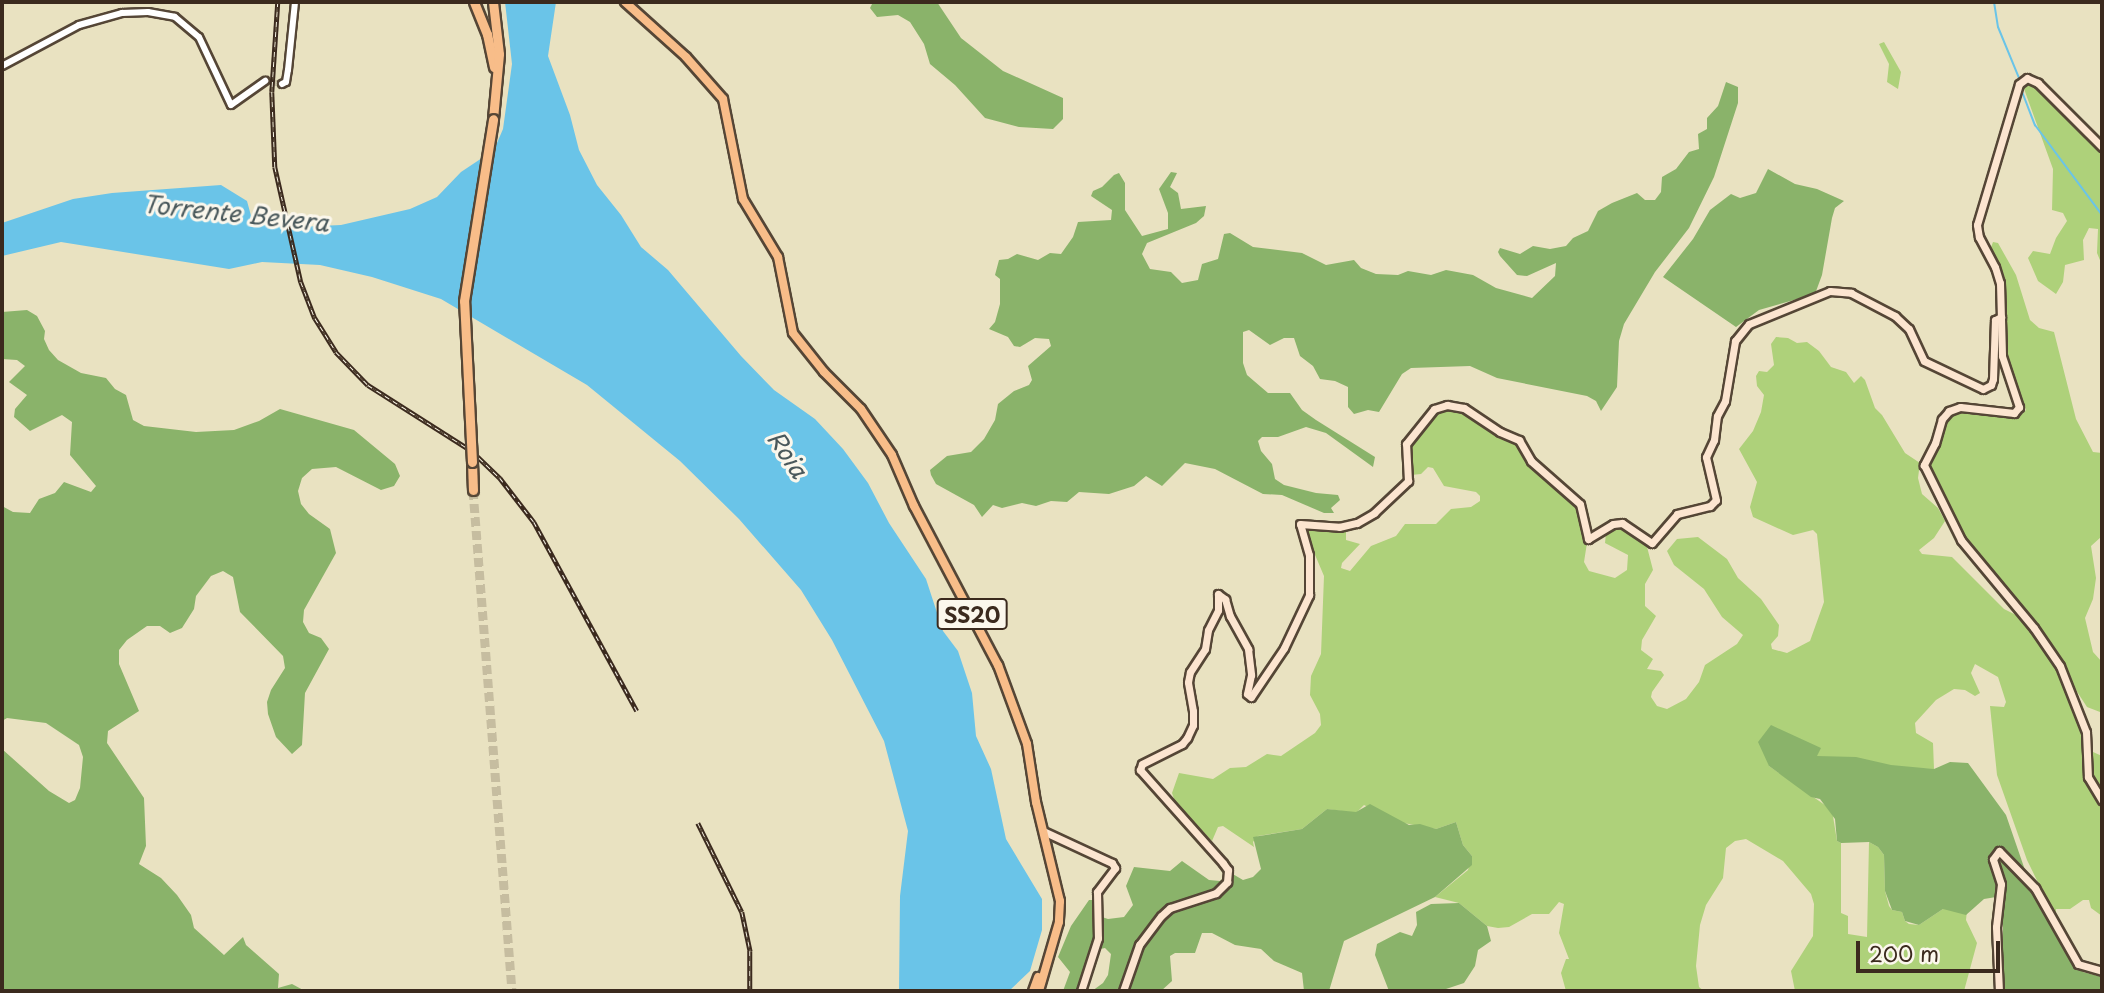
<!DOCTYPE html>
<style>
body{margin:0}
#map{position:relative;width:2104px;height:993px;overflow:hidden;background:#e9e2c1;font-family:"Playpen Sans",sans-serif}
div>[style]{position:absolute}
.green>*{inset:0;background:#aed17a}
.forest>*{inset:0;background:#8ab36a}
.water>*{inset:0;background:#6ac4e8}
.stream>*{height:2px;margin:-1px;padding:0 1px;transform-origin:1px;border-radius:1px;background:#6ac4e8}
.tertiary-tunnel>*{height:6px;margin-top:-3px;transform-origin:0;background:repeating-linear-gradient(90deg,#c6bda0 0 6px,transparent 0 9px)}
.motorway-tunnel>*{height:9px;margin-top:-4.5px;transform-origin:0;background:repeating-linear-gradient(90deg,#c6bda0 0 9px,transparent 0 13.5px)}
.roads{filter:drop-shadow(2px 0 #554636) drop-shadow(-2px 0 #554636) drop-shadow(0 2px #554636) drop-shadow(0 -2px #554636)}
.tertiary>*{height:6px;margin:-3px;padding:0 3px;transform-origin:3px;border-radius:3px;background:#fff}
.secondary>*{height:7px;margin:-3.5px;padding:0 3.5px;transform-origin:3.5px;border-radius:3.5px;background:#fce5d0}
.primary>*{height:8px;margin:-4px;padding:0 4px;transform-origin:4px;border-radius:4px;background:#f8bd89}
.motorway>*{height:9px;margin:-4.5px;padding:0 4.5px;transform-origin:4.5px;border-radius:4.5px;background:#f8bd89}
.rail>*{height:4.5px;margin-top:-2.25px;transform-origin:0;background:repeating-linear-gradient(90deg,#fbf7ec 0 5px,#3b2a1e 0 10px);box-sizing:border-box;border-block:2px solid #3b2a1e}
.bridges{filter:drop-shadow(2px 0 #554636) drop-shadow(-2px 0 #554636) drop-shadow(0 2px #554636) drop-shadow(0 -2px #554636)}
.motorway-bridge>*{height:9px;margin:-4.5px;padding:0 4.5px;transform-origin:4.5px;border-radius:4.5px;background:#f8bd89}
span{translate:-50% -50%;white-space:nowrap;text-align:center;line-height:1.15;-webkit-text-stroke:6px #fbf7ec;paint-order:stroke}
.shield-label span{padding:2px 5px;background:#fbf7ec;border:2px solid;border-radius:5px;-webkit-text-stroke-width:0}
.shield-label{font-size:21px;color:#3b2a1e;font-weight:700}
.water-label{font-size:24px;color:#49585b;font-style:italic}
.frame{position:absolute;inset:0;border:4px solid #3b2a1e;pointer-events:none}
.scale{position:absolute;left:1856px;top:941px;width:144px;height:32px;box-sizing:border-box;border:4px solid #3b2a1e;border-top:0;padding-left:9px;font-size:21px;line-height:24px;white-space:nowrap;color:#3b2a1e;-webkit-text-stroke:5px #fbf7ec;paint-order:stroke}
</style>
<div id="map">
<div class="green">
<i style="clip-path:polygon(1884px 42px,1901px 72px,1898px 89px,1887px 82px,1889px 64px,1879px 44px)"></i>
<i style="clip-path:polygon(2027px 81px,2036px 85px,2102px 150px,2102px 265px,2097px 253px,2098px 229px,2089px 228px,2083px 240px,2084px 260px,2065px 265px,2063px 282px,2056px 294px,2038px 281px,2028px 258px,2033px 251px,2050px 254px,2056px 238px,2067px 221px,2063px 213px,2052px 210px,2053px 169px,2023px 86px)"></i>
<i style="clip-path:polygon(1993px 242px,1998px 243px,2016px 275px,2030px 320px,2039px 328px,2054px 332px,2076px 419px,2093px 452px,2102px 453px,2101px 537px,2091px 546px,2096px 578px,2093px 599px,2085px 618px,2093px 652px,2102px 662px,2100px 712px,2087px 707px,2016px 598px,1968px 544px,1932px 473px,1930px 459px,1950px 415px,1956px 412px,2007px 418px,2021px 415px,2026px 410px,2007px 359px,2004px 275px,1990px 250px)"></i>
<i style="clip-path:polygon(1776px 337px,1788px 338px,1797px 343px,1807px 342px,1819px 351px,1831px 367px,1846px 372px,1854px 383px,1861px 376px,1865px 380px,1875px 408px,1882px 415px,1905px 453px,1920px 463px,1918px 478px,1922px 494px,1938px 508px,1945px 521px,1934px 538px,1919px 550px,1922px 554px,1952px 557px,2004px 609px,2022px 618px,2059px 672px,2083px 733px,2082px 762px,2087px 783px,2102px 809px,2102px 916px,2091px 908px,2089px 900px,2083px 900px,2070px 909px,2056px 909px,2056px 915px,2051px 909px,2027px 860px,1997px 775px,1990px 706px,2004px 707px,2006px 702px,1998px 677px,1975px 664px,1971px 673px,1980px 693px,1975px 696px,1965px 690px,1954px 689px,1936px 700px,1915px 723px,1916px 733px,1933px 743px,1934px 769px,1769px 766px,1832px 810px,1837px 841px,1841px 843px,1841px 913px,1848px 916px,1848px 934px,1867px 937px,1869px 842px,1878px 847px,1884px 855px,1885px 891px,1889px 906px,1892px 910px,1902px 912px,1905px 921px,1909px 924px,1919px 925px,1943px 909px,1968px 900px,1966px 920px,1977px 943px,1964px 991px,1795px 991px,1791px 971px,1813px 936px,1814px 904px,1811px 894px,1783px 861px,1746px 839px,1735px 841px,1726px 848px,1723px 878px,1706px 905px,1700px 925px,1696px 966px,1699px 987px,1704px 991px,1566px 991px,1561px 973px,1566px 959px,1569px 959px,1559px 933px,1564px 904px,1559px 902px,1549px 914px,1532px 914px,1509px 927px,1498px 928px,1487px 926px,1459px 903px,1435px 897px,1468px 870px,1472px 856px,1463px 845px,1456px 822px,1436px 829px,1398px 822px,1364px 805px,1356px 813px,1327px 809px,1302px 829px,1258px 836px,1253px 842px,1254px 847px,1223px 826px,1218px 827px,1212px 841px,1175px 802px,1172px 793px,1179px 773px,1213px 779px,1230px 768px,1246px 767px,1267px 754px,1281px 756px,1315px 733px,1321px 725px,1320px 714px,1310px 695px,1311px 676px,1321px 654px,1324px 576px,1304px 529px,1346px 531px,1346px 540px,1360px 544px,1342px 563px,1341px 568px,1350px 571px,1371px 546px,1396px 536px,1405px 524px,1436px 524px,1451px 509px,1471px 507px,1480px 501px,1480px 496px,1476px 492px,1444px 486px,1433px 468px,1428px 467px,1421px 474px,1411px 475px,1408px 446px,1431px 415px,1442px 408px,1461px 410px,1495px 433px,1515px 442px,1527px 464px,1576px 504px,1587px 543px,1584px 562px,1589px 571px,1615px 578px,1627px 570px,1628px 555px,1605px 543px,1606px 533px,1616px 527px,1624px 528px,1646px 543px,1653px 570px,1645px 584px,1645px 606px,1656px 616px,1642px 640px,1641px 650px,1653px 659px,1647px 669px,1661px 671px,1664px 675px,1652px 692px,1651px 697px,1657px 706px,1667px 709px,1686px 699px,1699px 682px,1705px 665px,1737px 644px,1743px 635px,1722px 617px,1704px 589px,1674px 565px,1667px 551px,1677px 539px,1698px 537px,1727px 559px,1738px 578px,1761px 599px,1779px 625px,1778px 636px,1771px 644px,1772px 649px,1787px 653px,1810px 641px,1824px 602px,1817px 534px,1813px 530px,1793px 535px,1753px 517px,1750px 507px,1757px 482px,1739px 449px,1753px 431px,1761px 412px,1764px 395px,1757px 386px,1756px 376px,1759px 371px,1767px 372px,1774px 365px,1771px 344px)"></i>
<i style="clip-path:polygon(2093px 752px,2102px 756px,2102px 795px,2092px 774px,2089px 758px)"></i>
</div>
<div class="forest">
<i style="clip-path:polygon(873px 2px,937px 2px,961px 38px,1003px 71px,1063px 98px,1063px 119px,1053px 129px,1019px 127px,985px 118px,955px 85px,930px 64px,924px 44px,910px 22px,898px 15px,877px 17px,870px 8px)"></i>
<i style="clip-path:polygon(1726px 82px,1738px 87px,1738px 103px,1714px 177px,1689px 228px,1655px 272px,1624px 324px,1619px 341px,1617px 387px,1601px 411px,1596px 401px,1587px 396px,1497px 378px,1470px 366px,1411px 368px,1402px 374px,1379px 412px,1368px 410px,1354px 414px,1348px 407px,1348px 387px,1335px 381px,1320px 379px,1313px 366px,1300px 356px,1294px 338px,1284px 338px,1270px 345px,1249px 330px,1243px 332px,1243px 363px,1247px 375px,1268px 393px,1290px 393px,1302px 410px,1316px 420px,1375px 457px,1373px 467px,1326px 433px,1306px 427px,1278px 437px,1262px 437px,1258px 441px,1261px 451px,1272px 464px,1275px 479px,1284px 485px,1316px 493px,1338px 495px,1340px 500px,1331px 508px,1334px 513px,1324px 513px,1282px 495px,1263px 494px,1215px 469px,1185px 463px,1162px 486px,1146px 476px,1134px 486px,1109px 494px,1079px 492px,1067px 502px,1051px 501px,1036px 506px,1022px 503px,1002px 508px,993px 505px,982px 517px,974px 505px,936px 484px,931px 475px,930px 470px,947px 456px,971px 452px,984px 439px,995px 420px,998px 404px,1014px 391px,1029px 385px,1032px 380px,1028px 366px,1051px 346px,1049px 339px,1035px 338px,1020px 347px,1014px 346px,1008px 337px,989px 329px,995px 322px,1000px 304px,1000px 279px,995px 275px,999px 260px,1008px 259px,1017px 254px,1038px 260px,1050px 253px,1061px 254px,1073px 237px,1078px 222px,1111px 220px,1112px 210px,1091px 196px,1093px 191px,1102px 187px,1114px 175px,1119px 173px,1125px 183px,1125px 210px,1142px 236px,1168px 229px,1168px 213px,1159px 189px,1171px 172px,1177px 173px,1170px 187px,1178px 193px,1181px 209px,1206px 206px,1204px 216px,1196px 223px,1147px 243px,1142px 254px,1150px 269px,1171px 272px,1182px 283px,1198px 280px,1202px 264px,1218px 259px,1224px 234px,1230px 233px,1253px 247px,1302px 253px,1326px 265px,1354px 260px,1361px 268px,1376px 274px,1398px 275px,1408px 271px,1431px 275px,1446px 270px,1473px 275px,1496px 288px,1532px 298px,1555px 276px,1556px 263px,1527px 276px,1517px 275px,1500px 256px,1498px 252px,1500px 248px,1520px 254px,1533px 246px,1550px 249px,1566px 246px,1573px 238px,1588px 231px,1598px 211px,1612px 203px,1637px 193px,1645px 200px,1655px 200px,1661px 192px,1662px 177px,1676px 169px,1689px 152px,1699px 149px,1698px 134px,1707px 129px,1707px 118px,1718px 106px)"></i>
<i style="clip-path:polygon(1768px 169px,1795px 184px,1817px 189px,1844px 201px,1835px 208px,1832px 218px,1822px 275px,1815px 294px,1759px 310px,1736px 327px,1663px 277px,1693px 239px,1710px 210px,1731px 194px,1740px 198px,1756px 193px)"></i>
<i style="clip-path:polygon(27px 310px,37px 316px,45px 331px,44px 339px,49px 350px,58px 360px,81px 373px,106px 378px,115px 389px,126px 395px,133px 420px,144px 426px,196px 432px,234px 430px,259px 421px,280px 409px,354px 430px,395px 464px,400px 476px,394px 486px,381px 490px,336px 467px,312px 469px,302px 478px,298px 491px,301px 504px,309px 514px,330px 529px,336px 553px,304px 610px,303px 622px,309px 633px,321px 638px,329px 649px,305px 693px,302px 745px,292px 754px,276px 737px,268px 714px,267px 702px,271px 690px,285px 668px,283px 656px,240px 612px,233px 577px,223px 571px,211px 576px,196px 596px,194px 609px,182px 628px,170px 633px,160px 626px,147px 626px,127px 640px,119px 650px,119px 664px,139px 711px,108px 731px,107px 743px,144px 798px,146px 846px,139px 864px,161px 878px,177px 895px,191px 915px,194px 928px,224px 955px,243px 937px,246px 945px,279px 974px,278px 988px,292px 984px,305px 991px,2px 991px,2px 749px,49px 791px,69px 803px,75px 800px,80px 788px,83px 757px,79px 745px,46px 723px,7px 718px,2px 721px,2px 506px,13px 512px,30px 513px,39px 499px,55px 493px,64px 482px,91px 492px,96px 486px,70px 455px,72px 422px,62px 415px,30px 431px,14px 417px,15px 409px,27px 395px,9px 382px,25px 366px,17px 360px,2px 359px,2px 312px)"></i>
<i style="clip-path:polygon(1771px 725px,1821px 748px,1817px 756px,1856px 757px,1891px 765px,1934px 769px,1950px 762px,1968px 763px,2006px 815px,2026px 873px,2010px 860px,2064px 943px,2074px 965px,2083px 972px,2102px 977px,2102px 991px,2003px 991px,2003px 881px,1996px 897px,1984px 899px,1966px 915px,1943px 909px,1919px 925px,1905px 921px,1902px 912px,1892px 910px,1885px 891px,1884px 855px,1878px 847px,1869px 842px,1841px 843px,1837px 841px,1835px 819px,1820px 799px,1811px 797px,1769px 766px,1758px 742px)"></i>
<i style="clip-path:polygon(1370px 804px,1409px 825px,1420px 824px,1436px 829px,1456px 822px,1463px 845px,1472px 856px,1472px 865px,1435px 897px,1344px 941px,1329px 991px,1304px 991px,1302px 973px,1274px 961px,1261px 949px,1235px 945px,1212px 933px,1202px 933px,1195px 953px,1175px 953px,1170px 956px,1172px 981px,1161px 991px,1092px 991px,1103px 983px,1108px 975px,1111px 954px,1105px 948px,1095px 950px,1076px 991px,1058px 991px,1063px 991px,1070px 972px,1058px 957px,1071px 926px,1089px 900px,1094px 900px,1096px 915px,1108px 919px,1124px 917px,1133px 905px,1126px 886px,1134px 867px,1170px 871px,1182px 861px,1209px 880px,1220px 881px,1231px 873px,1243px 880px,1253px 877px,1261px 869px,1253px 837px,1302px 829px,1327px 809px,1356px 812px)"></i>
<i style="clip-path:polygon(1459px 903px,1487px 926px,1491px 941px,1478px 950px,1475px 966px,1464px 983px,1440px 991px,1389px 991px,1375px 955px,1377px 944px,1400px 932px,1412px 936px,1417px 925px,1416px 912px,1431px 904px)"></i>
</div>
<div class="water">
<i style="clip-path:polygon(505px 2px,556px 2px,548px 56px,570px 115px,579px 150px,597px 185px,621px 215px,641px 247px,668px 270px,741px 356px,774px 390px,815px 419px,843px 449px,868px 483px,889px 523px,926px 579px,943px 631px,958px 651px,972px 693px,976px 736px,991px 769px,1006px 839px,1042px 899px,1042px 930px,1030px 971px,1009px 991px,899px 991px,900px 896px,908px 831px,884px 741px,832px 640px,801px 590px,739px 519px,680px 461px,587px 385px,441px 299px,372px 277px,320px 265px,262px 262px,229px 269px,61px 242px,2px 256px,2px 223px,73px 199px,112px 193px,221px 185px,247px 201px,253px 223px,298px 227px,341px 225px,410px 209px,437px 197px,461px 172px,494px 150px,503px 129px,512px 64px)"></i>
</div>
<div class="stream">
<i style="left:1994px;top:2px;width:25px;rotate:81deg"></i>
<i style="left:1998px;top:27px;width:55px;rotate:67.6deg"></i>
<i style="left:2021px;top:89px;width:39px;rotate:69deg"></i>
<i style="left:2035px;top:125px;width:112px;rotate:53.3deg"></i>
</div>
<div class="tertiary-tunnel">
<i style="left:265px;top:81px;width:17px;rotate:10deg"></i>
</div>
<div class="motorway-tunnel">
<i style="left:473px;top:490px;width:503px;rotate:85.55deg"></i>
</div>
<div class="roads">
<div class="tertiary">
<i style="left:2px;top:66px;width:87px;rotate:-28deg"></i>
<i style="left:79px;top:25px;width:45px;rotate:-15.6deg"></i>
<i style="left:122px;top:13px;width:26px;rotate:-2deg"></i>
<i style="left:148px;top:12px;width:27px;rotate:10deg"></i>
<i style="left:175px;top:17px;width:31px;rotate:40deg"></i>
<i style="left:199px;top:37px;width:75px;rotate:64.8deg"></i>
<i style="left:231px;top:105px;width:42px;rotate:-35.2deg"></i>
<i style="left:282px;top:84px;width:4px;rotate:-27deg"></i>
<i style="left:286px;top:82px;width:12px;rotate:-81deg"></i>
<i style="left:288px;top:70px;width:68px;rotate:-84.1deg"></i>
</div>
<div class="secondary">
<i style="left:2102px;top:147px;width:91px;rotate:-135deg"></i>
<i style="left:2038px;top:83px;width:12px;rotate:-156deg"></i>
<i style="left:2027px;top:78px;width:10px;rotate:143deg"></i>
<i style="left:2019px;top:84px;width:147px;rotate:106.6deg"></i>
<i style="left:1977px;top:225px;width:12px;rotate:81deg"></i>
<i style="left:1979px;top:237px;width:34px;rotate:62deg"></i>
<i style="left:1995px;top:267px;width:17px;rotate:73deg"></i>
<i style="left:2000px;top:283px;width:73px;rotate:88.4deg"></i>
<i style="left:2002px;top:356px;width:54px;rotate:71.6deg"></i>
<i style="left:2019px;top:407px;width:8px;rotate:130deg"></i>
<i style="left:2014px;top:413px;width:54px;rotate:-173.7deg"></i>
<i style="left:1960px;top:407px;width:12px;rotate:160deg"></i>
<i style="left:1949px;top:411px;width:11px;rotate:131deg"></i>
<i style="left:1942px;top:419px;width:25px;rotate:106deg"></i>
<i style="left:1935px;top:443px;width:25px;rotate:117deg"></i>
<i style="left:1924px;top:465px;width:84px;rotate:63.7deg"></i>
<i style="left:1961px;top:540px;width:114px;rotate:50.3deg"></i>
<i style="left:2034px;top:628px;width:46px;rotate:55.6deg"></i>
<i style="left:2060px;top:666px;width:71px;rotate:68.5deg"></i>
<i style="left:2086px;top:732px;width:45px;rotate:87.5deg"></i>
<i style="left:2088px;top:777px;width:27px;rotate:59deg"></i>
<i style="left:1043px;top:831px;width:76px;rotate:24.9deg"></i>
<i style="left:1112px;top:863px;width:6px;rotate:59deg"></i>
<i style="left:1115px;top:868px;width:30px;rotate:127deg"></i>
<i style="left:1097px;top:892px;width:46px;rotate:88.8deg"></i>
<i style="left:1098px;top:938px;width:56px;rotate:107.8deg"></i>
<i style="left:1123px;top:991px;width:49px;rotate:-70.8deg"></i>
<i style="left:1139px;top:945px;width:36px;rotate:-53deg"></i>
<i style="left:1161px;top:916px;width:12px;rotate:-42deg"></i>
<i style="left:1170px;top:908px;width:48px;rotate:-18.1deg"></i>
<i style="left:1216px;top:893px;width:16px;rotate:-45deg"></i>
<i style="left:1227px;top:882px;width:12px;rotate:-85deg"></i>
<i style="left:1228px;top:870px;width:9px;rotate:-126deg"></i>
<i style="left:1223px;top:863px;width:125px;rotate:-131.7deg"></i>
<i style="left:1140px;top:770px;width:6px;rotate:-72deg"></i>
<i style="left:1142px;top:764px;width:45px;rotate:-26.6deg"></i>
<i style="left:1182px;top:744px;width:8px;rotate:-50deg"></i>
<i style="left:1187px;top:738px;width:14px;rotate:-65deg"></i>
<i style="left:1193px;top:725px;width:14px;rotate:-90deg"></i>
<i style="left:1193px;top:711px;width:29px;rotate:-100deg"></i>
<i style="left:1188px;top:682px;width:10px;rotate:-79deg"></i>
<i style="left:1190px;top:672px;width:27px;rotate:-57deg"></i>
<i style="left:1205px;top:649px;width:19px;rotate:-81deg"></i>
<i style="left:1208px;top:630px;width:22px;rotate:-63deg"></i>
<i style="left:1218px;top:610px;width:16px;rotate:-90deg"></i>
<i style="left:1218px;top:594px;width:9px;rotate:36deg"></i>
<i style="left:1225px;top:599px;width:18px;rotate:74deg"></i>
<i style="left:1230px;top:616px;width:38px;rotate:61deg"></i>
<i style="left:1248px;top:649px;width:26px;rotate:83deg"></i>
<i style="left:1251px;top:675px;width:19px;rotate:102deg"></i>
<i style="left:1247px;top:694px;width:5px;rotate:37deg"></i>
<i style="left:1251px;top:697px;width:59px;rotate:-56deg"></i>
<i style="left:1284px;top:648px;width:59px;rotate:-64.7deg"></i>
<i style="left:1309px;top:595px;width:40px;rotate:-90deg"></i>
<i style="left:1309px;top:555px;width:32px;rotate:-106deg"></i>
<i style="left:1300px;top:524px;width:39px;rotate:4deg"></i>
<i style="left:1339px;top:527px;width:18px;rotate:-13deg"></i>
<i style="left:1357px;top:523px;width:20px;rotate:-30deg"></i>
<i style="left:1374px;top:513px;width:47px;rotate:-43.3deg"></i>
<i style="left:1408px;top:481px;width:37px;rotate:-93deg"></i>
<i style="left:1406px;top:444px;width:45px;rotate:-51.3deg"></i>
<i style="left:1434px;top:409px;width:14px;rotate:-17deg"></i>
<i style="left:1447px;top:405px;width:17px;rotate:10deg"></i>
<i style="left:1464px;top:408px;width:43px;rotate:33.7deg"></i>
<i style="left:1500px;top:432px;width:21px;rotate:23deg"></i>
<i style="left:1519px;top:440px;width:24px;rotate:60deg"></i>
<i style="left:1531px;top:461px;width:65px;rotate:41.3deg"></i>
<i style="left:1580px;top:504px;width:36px;rotate:77deg"></i>
<i style="left:1588px;top:539px;width:29px;rotate:-31deg"></i>
<i style="left:1613px;top:524px;width:9px;rotate:-6deg"></i>
<i style="left:1622px;top:523px;width:36px;rotate:34deg"></i>
<i style="left:1652px;top:543px;width:38px;rotate:-49deg"></i>
<i style="left:1677px;top:514px;width:34px;rotate:-14deg"></i>
<i style="left:1710px;top:506px;width:8px;rotate:-45deg"></i>
<i style="left:1716px;top:500px;width:44px;rotate:-103.1deg"></i>
<i style="left:1706px;top:457px;width:19px;rotate:-65deg"></i>
<i style="left:1714px;top:440px;width:24px;rotate:-83deg"></i>
<i style="left:1717px;top:416px;width:17px;rotate:-62deg"></i>
<i style="left:1725px;top:401px;width:61px;rotate:-80.5deg"></i>
<i style="left:1735px;top:341px;width:22px;rotate:-51deg"></i>
<i style="left:1749px;top:324px;width:87px;rotate:-22.2deg"></i>
<i style="left:1830px;top:291px;width:21px;rotate:5deg"></i>
<i style="left:1851px;top:293px;width:50px;rotate:27.6deg"></i>
<i style="left:1895px;top:316px;width:19px;rotate:43deg"></i>
<i style="left:1909px;top:329px;width:35px;rotate:65deg"></i>
<i style="left:1924px;top:361px;width:65px;rotate:25.4deg"></i>
<i style="left:1983px;top:389px;width:9px;rotate:-27deg"></i>
<i style="left:1991px;top:385px;width:6px;rotate:-72deg"></i>
<i style="left:1993px;top:379px;width:59px;rotate:-88.1deg"></i>
<i style="left:1995px;top:320px;width:7px;rotate:-27deg"></i>
<i style="left:1999px;top:991px;width:64px;rotate:-92.7deg"></i>
<i style="left:1996px;top:927px;width:43px;rotate:-83.4deg"></i>
<i style="left:2001px;top:884px;width:26px;rotate:-108deg"></i>
<i style="left:1993px;top:859px;width:10px;rotate:-53deg"></i>
<i style="left:1999px;top:851px;width:52px;rotate:45.8deg"></i>
<i style="left:2035px;top:888px;width:87px;rotate:60.5deg"></i>
<i style="left:2078px;top:964px;width:25px;rotate:16deg"></i>
</div>
<div class="primary">
<i style="left:625px;top:2px;width:82px;rotate:42deg"></i>
<i style="left:686px;top:57px;width:56px;rotate:48.6deg"></i>
<i style="left:723px;top:99px;width:102px;rotate:78.7deg"></i>
<i style="left:743px;top:199px;width:68px;rotate:58.9deg"></i>
<i style="left:778px;top:257px;width:77px;rotate:78.8deg"></i>
<i style="left:793px;top:333px;width:50px;rotate:51.5deg"></i>
<i style="left:824px;top:372px;width:52px;rotate:45deg"></i>
<i style="left:861px;top:409px;width:55px;rotate:56deg"></i>
<i style="left:892px;top:455px;width:56px;rotate:66.7deg"></i>
<i style="left:914px;top:506px;width:180px;rotate:62.2deg"></i>
<i style="left:998px;top:665px;width:84px;rotate:69.8deg"></i>
<i style="left:1027px;top:744px;width:59px;rotate:81.2deg"></i>
<i style="left:1036px;top:802px;width:102px;rotate:76.4deg"></i>
<i style="left:1060px;top:901px;width:21px;rotate:93deg"></i>
<i style="left:1059px;top:922px;width:72px;rotate:106.2deg"></i>
<i style="left:1033px;top:991px;width:15px;rotate:-70deg"></i>
</div>
<div class="motorway">
<i style="left:474px;top:2px;width:35px;rotate:68deg"></i>
<i style="left:487px;top:34px;width:34px;rotate:78deg"></i>
<i style="left:493px;top:2px;width:52px;rotate:83.4deg"></i>
<i style="left:499px;top:54px;width:65px;rotate:95.3deg"></i>
<i style="left:472px;top:462px;width:28px;rotate:88deg"></i>
</div>
</div>
<div class="rail">
<i style="left:278px;top:2px;width:90px;rotate:93.8deg"></i>
<i style="left:272px;top:92px;width:75px;rotate:87.7deg"></i>
<i style="left:275px;top:167px;width:118px;rotate:77.3deg"></i>
<i style="left:301px;top:282px;width:39px;rotate:69deg"></i>
<i style="left:315px;top:318px;width:40px;rotate:58deg"></i>
<i style="left:336px;top:352px;width:46px;rotate:45.9deg"></i>
<i style="left:368px;top:385px;width:123px;rotate:32.4deg"></i>
<i style="left:472px;top:451px;width:39px;rotate:44deg"></i>
<i style="left:500px;top:478px;width:56px;rotate:52.3deg"></i>
<i style="left:534px;top:522px;width:215px;rotate:61.4deg"></i>
<i style="left:698px;top:823px;width:99px;rotate:63.7deg"></i>
<i style="left:742px;top:912px;width:40px;rotate:78deg"></i>
<i style="left:750px;top:951px;width:40px;rotate:90deg"></i>
</div>
<div class="bridges">
<div class="motorway-bridge">
<i style="left:472px;top:462px;width:161px;rotate:-92.8deg"></i>
<i style="left:464px;top:301px;width:184px;rotate:-80.9deg"></i>
</div>
</div>
<div class="shield-label">
<span style="left:972px;top:614px">SS20</span>
</div>
<div class="water-label">
<span style="left:236px;top:213px;rotate:6deg">Torrente Bevera</span>
<span style="left:788px;top:454px;rotate:56deg">Roia</span>
</div>
<div class="frame"></div>
<div class="scale">200 m</div>
</div>
